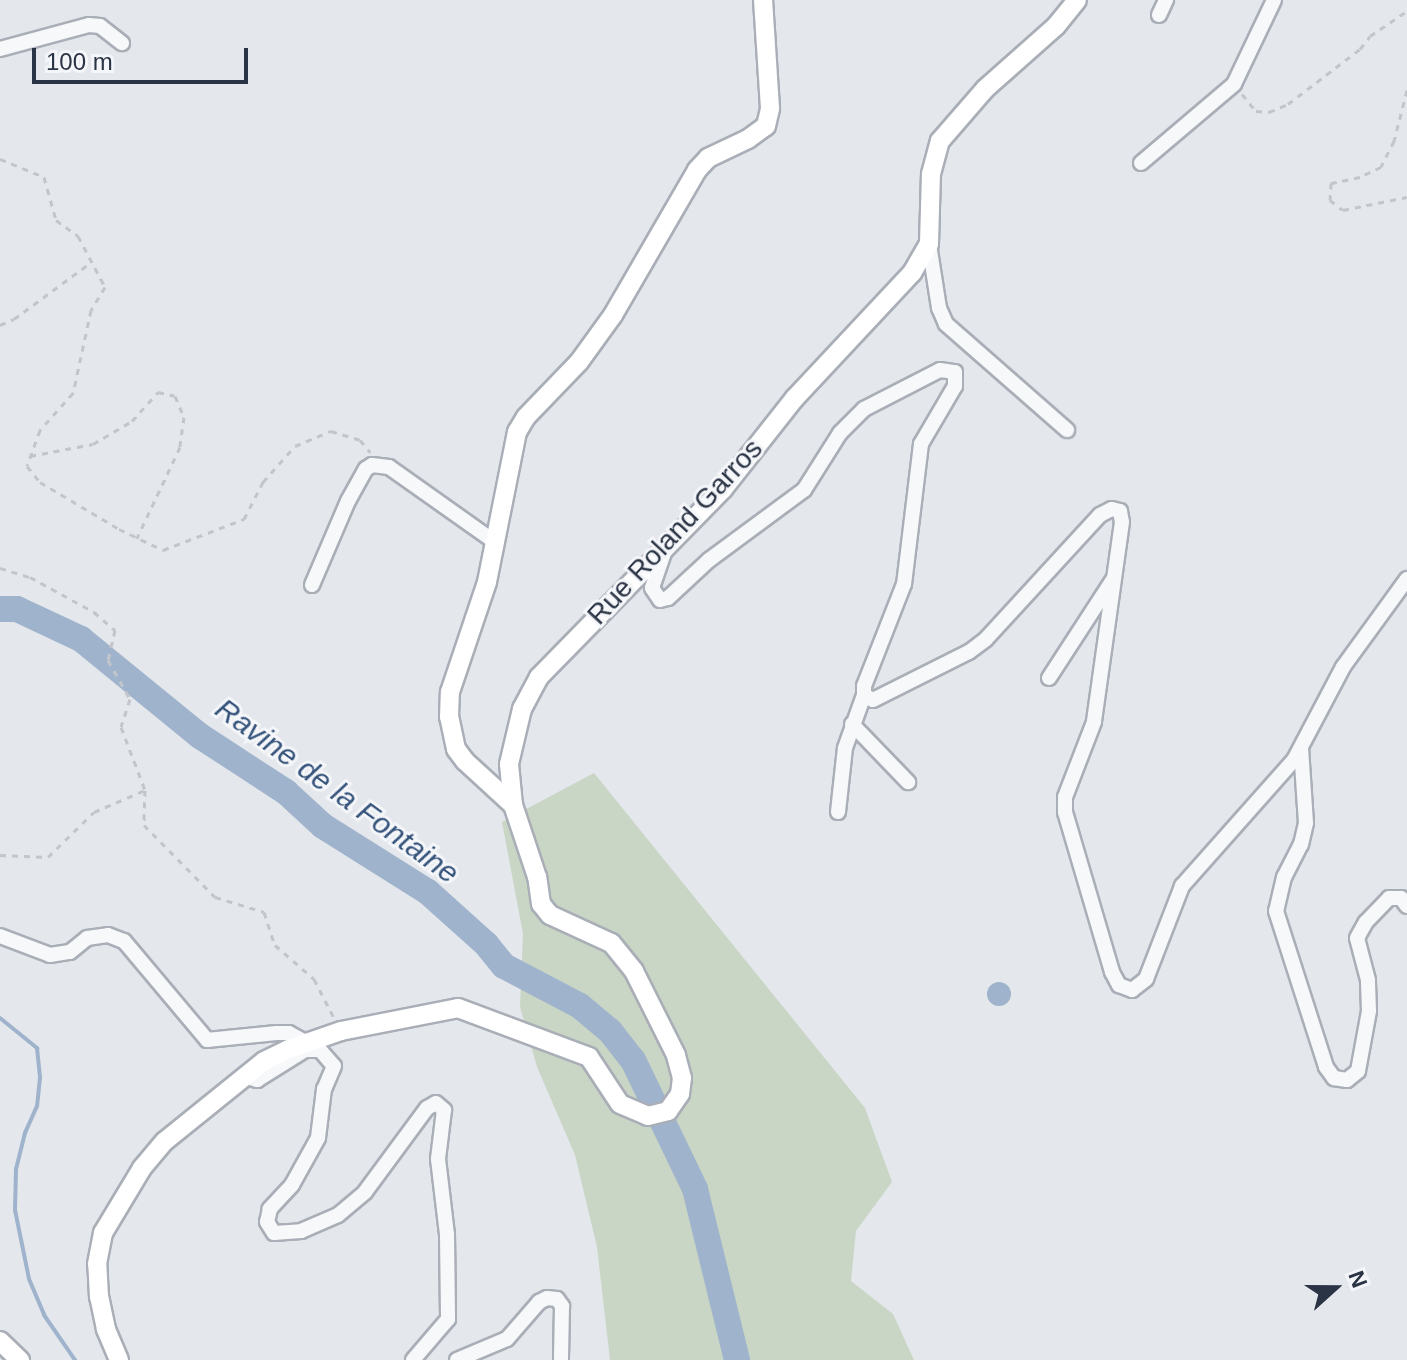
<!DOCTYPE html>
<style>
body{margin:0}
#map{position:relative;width:1407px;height:1360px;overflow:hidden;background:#e4e7ec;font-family:Helvetica,sans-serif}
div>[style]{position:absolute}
.green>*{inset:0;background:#c9d6c5}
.water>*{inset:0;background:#9fb4cc}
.round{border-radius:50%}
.stream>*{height:4px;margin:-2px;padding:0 2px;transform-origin:2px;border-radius:2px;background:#9fb4cc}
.river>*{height:26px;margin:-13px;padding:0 13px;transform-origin:13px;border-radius:13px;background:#9fb4cc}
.path>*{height:3px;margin-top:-1.5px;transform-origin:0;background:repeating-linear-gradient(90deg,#c2c5cb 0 6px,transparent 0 12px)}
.roads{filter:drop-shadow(2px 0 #a9aeb7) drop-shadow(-2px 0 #a9aeb7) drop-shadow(0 2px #a9aeb7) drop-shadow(0 -2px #a9aeb7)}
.minor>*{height:14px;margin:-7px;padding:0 7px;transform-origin:7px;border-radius:7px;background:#f7f8fa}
.major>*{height:18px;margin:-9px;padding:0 9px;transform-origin:9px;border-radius:9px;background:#fff}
span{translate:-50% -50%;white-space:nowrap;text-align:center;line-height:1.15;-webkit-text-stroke:6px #f4f6f9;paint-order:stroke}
.street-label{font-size:28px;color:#2b3445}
.water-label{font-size:30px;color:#34527a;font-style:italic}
.north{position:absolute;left:1295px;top:1248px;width:80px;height:80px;-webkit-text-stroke:6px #f4f6f9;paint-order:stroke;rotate:69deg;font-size:22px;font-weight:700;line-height:32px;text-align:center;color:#2b3445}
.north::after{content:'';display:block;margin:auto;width:28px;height:36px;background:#2b3445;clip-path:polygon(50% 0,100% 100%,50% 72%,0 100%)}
.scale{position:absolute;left:32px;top:48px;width:216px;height:36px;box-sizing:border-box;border:4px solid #2b3445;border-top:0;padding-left:10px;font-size:24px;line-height:28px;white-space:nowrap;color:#2b3445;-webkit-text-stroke:6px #f4f6f9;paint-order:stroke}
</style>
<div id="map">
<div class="green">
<i style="clip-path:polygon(594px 773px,865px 1108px,892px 1182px,856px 1231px,851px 1281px,893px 1314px,914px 1360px,610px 1360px,597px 1247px,575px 1155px,537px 1067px,520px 1007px,523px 934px,502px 822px)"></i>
</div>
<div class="water">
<i class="round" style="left:987px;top:982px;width:24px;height:24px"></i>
</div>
<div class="stream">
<i style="left:0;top:1018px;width:48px;rotate:39deg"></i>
<i style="left:37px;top:1048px;width:30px;rotate:84deg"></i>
<i style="left:40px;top:1078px;width:28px;rotate:96deg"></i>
<i style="left:37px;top:1106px;width:30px;rotate:114deg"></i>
<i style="left:25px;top:1133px;width:37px;rotate:104deg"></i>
<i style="left:16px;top:1169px;width:41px;rotate:91.4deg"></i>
<i style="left:15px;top:1210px;width:70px;rotate:78.5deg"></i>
<i style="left:29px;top:1279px;width:39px;rotate:67deg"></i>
<i style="left:44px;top:1315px;width:55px;rotate:55.4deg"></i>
</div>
<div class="river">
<i style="left:0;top:609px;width:17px"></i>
<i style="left:17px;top:609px;width:71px;rotate:25.1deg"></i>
<i style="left:81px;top:639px;width:154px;rotate:39.2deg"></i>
<i style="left:200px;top:736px;width:103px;rotate:33.1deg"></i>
<i style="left:286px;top:792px;width:50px;rotate:42.6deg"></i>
<i style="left:323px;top:826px;width:124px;rotate:32.2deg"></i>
<i style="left:428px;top:892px;width:78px;rotate:41.9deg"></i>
<i style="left:486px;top:944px;width:28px;rotate:51deg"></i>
<i style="left:504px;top:966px;width:86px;rotate:27.8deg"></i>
<i style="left:580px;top:1006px;width:39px;rotate:40deg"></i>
<i style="left:610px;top:1031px;width:37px;rotate:52deg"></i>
<i style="left:633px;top:1060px;width:143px;rotate:64.3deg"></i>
<i style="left:695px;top:1189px;width:176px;rotate:76.2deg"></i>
</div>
<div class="path">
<i style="left:1407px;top:90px;width:53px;rotate:104.3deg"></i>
<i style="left:1394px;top:141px;width:29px;rotate:117deg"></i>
<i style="left:1381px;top:167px;width:23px;rotate:155deg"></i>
<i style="left:1360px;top:177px;width:30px;rotate:168deg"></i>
<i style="left:1331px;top:183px;width:17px;rotate:93deg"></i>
<i style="left:1330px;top:200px;width:16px;rotate:38deg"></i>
<i style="left:1343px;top:210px;width:65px;rotate:-11.5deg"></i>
<i style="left:1242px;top:94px;width:22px;rotate:51deg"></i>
<i style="left:1256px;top:111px;width:13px;rotate:4deg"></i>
<i style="left:1269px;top:112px;width:21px;rotate:-23deg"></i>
<i style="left:1288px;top:104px;width:91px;rotate:-37.4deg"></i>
<i style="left:1360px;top:49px;width:16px;rotate:-52deg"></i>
<i style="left:1370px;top:36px;width:45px;rotate:-34deg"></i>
<i style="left:0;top:159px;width:48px;rotate:22.2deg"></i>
<i style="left:44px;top:177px;width:45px;rotate:74.4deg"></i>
<i style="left:56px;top:220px;width:27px;rotate:36deg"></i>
<i style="left:78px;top:236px;width:58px;rotate:62.1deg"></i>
<i style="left:105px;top:287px;width:27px;rotate:121deg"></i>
<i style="left:91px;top:310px;width:85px;rotate:102.2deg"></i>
<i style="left:73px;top:393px;width:50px;rotate:131.7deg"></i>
<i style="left:40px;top:430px;width:38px;rotate:110deg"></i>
<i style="left:27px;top:466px;width:21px;rotate:51deg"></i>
<i style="left:40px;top:482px;width:92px;rotate:30.7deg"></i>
<i style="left:119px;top:529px;width:49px;rotate:25.5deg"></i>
<i style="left:163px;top:550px;width:87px;rotate:-20.9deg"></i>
<i style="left:244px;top:519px;width:42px;rotate:-62.8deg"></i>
<i style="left:263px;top:482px;width:48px;rotate:-48.4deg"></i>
<i style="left:295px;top:446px;width:39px;rotate:-23deg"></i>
<i style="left:331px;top:431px;width:30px;rotate:17deg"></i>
<i style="left:360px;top:440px;width:16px;rotate:50deg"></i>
<i style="left:0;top:325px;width:15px;rotate:-23deg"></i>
<i style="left:14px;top:319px;width:94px;rotate:-36.4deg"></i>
<i style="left:30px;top:456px;width:64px;rotate:-10.8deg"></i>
<i style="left:93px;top:444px;width:45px;rotate:-30.5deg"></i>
<i style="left:132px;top:421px;width:39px;rotate:-48deg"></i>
<i style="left:158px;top:392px;width:17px;rotate:13deg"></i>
<i style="left:175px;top:396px;width:23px;rotate:67deg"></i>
<i style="left:184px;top:417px;width:30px;rotate:98deg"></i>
<i style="left:180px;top:447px;width:101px;rotate:115.3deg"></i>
<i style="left:0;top:568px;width:31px;rotate:17deg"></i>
<i style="left:30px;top:577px;width:73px;rotate:28.7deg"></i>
<i style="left:94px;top:612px;width:28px;rotate:41deg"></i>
<i style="left:115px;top:630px;width:31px;rotate:103deg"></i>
<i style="left:108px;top:660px;width:45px;rotate:60.6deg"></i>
<i style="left:130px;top:699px;width:29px;rotate:108deg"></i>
<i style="left:121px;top:727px;width:67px;rotate:69.1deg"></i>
<i style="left:145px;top:790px;width:35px;rotate:92deg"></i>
<i style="left:144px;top:825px;width:101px;rotate:45.4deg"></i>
<i style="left:215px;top:897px;width:51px;rotate:17deg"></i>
<i style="left:264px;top:912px;width:35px;rotate:72deg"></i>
<i style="left:275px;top:945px;width:52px;rotate:41.1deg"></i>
<i style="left:314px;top:979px;width:42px;rotate:62.8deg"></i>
<i style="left:0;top:855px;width:48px;rotate:2.4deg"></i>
<i style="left:48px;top:857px;width:64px;rotate:-44.4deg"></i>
<i style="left:94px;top:812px;width:56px;rotate:-23.3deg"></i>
</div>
<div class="roads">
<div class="minor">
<i style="left:1159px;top:15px;width:17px;rotate:-65deg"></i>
<i style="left:0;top:49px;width:92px;rotate:-15.1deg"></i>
<i style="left:89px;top:25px;width:11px;rotate:5deg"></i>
<i style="left:100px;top:26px;width:28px;rotate:38deg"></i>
<i style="left:1141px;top:163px;width:122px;rotate:-40.3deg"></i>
<i style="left:1234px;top:84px;width:93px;rotate:-64.5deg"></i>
<i style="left:929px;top:244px;width:65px;rotate:81.1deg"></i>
<i style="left:939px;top:308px;width:17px;rotate:66deg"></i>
<i style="left:946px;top:324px;width:161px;rotate:41.2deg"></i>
<i style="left:665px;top:550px;width:40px;rotate:108.9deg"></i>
<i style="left:652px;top:588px;width:14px;rotate:56deg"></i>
<i style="left:660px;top:600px;width:8px;rotate:-14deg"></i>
<i style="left:668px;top:598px;width:56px;rotate:-42.8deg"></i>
<i style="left:709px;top:560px;width:118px;rotate:-36.4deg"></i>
<i style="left:804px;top:490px;width:67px;rotate:-57.7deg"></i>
<i style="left:840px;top:433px;width:34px;rotate:-45deg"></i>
<i style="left:864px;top:409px;width:85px;rotate:-27.2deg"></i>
<i style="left:940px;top:370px;width:15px;rotate:8deg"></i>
<i style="left:955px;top:372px;width:14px;rotate:90deg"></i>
<i style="left:955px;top:386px;width:67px;rotate:120.4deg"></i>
<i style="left:921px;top:444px;width:141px;rotate:96.9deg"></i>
<i style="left:904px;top:584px;width:110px;rotate:111.4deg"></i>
<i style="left:864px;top:686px;width:9px;rotate:90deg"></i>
<i style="left:864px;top:695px;width:10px;rotate:29deg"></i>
<i style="left:873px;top:700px;width:107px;rotate:-26.6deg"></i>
<i style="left:969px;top:652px;width:21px;rotate:-37deg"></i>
<i style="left:986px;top:639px;width:168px;rotate:-47.4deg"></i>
<i style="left:1100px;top:515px;width:13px;rotate:-27deg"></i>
<i style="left:1112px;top:509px;width:8px;rotate:14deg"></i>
<i style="left:1120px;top:511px;width:11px;rotate:80deg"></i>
<i style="left:1122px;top:522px;width:202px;rotate:98deg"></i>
<i style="left:1094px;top:722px;width:80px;rotate:111.1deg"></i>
<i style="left:1065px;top:797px;width:15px;rotate:90deg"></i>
<i style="left:1065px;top:812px;width:167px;rotate:73.6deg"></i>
<i style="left:1112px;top:972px;width:15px;rotate:62deg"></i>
<i style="left:1119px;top:985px;width:14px;rotate:21deg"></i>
<i style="left:1132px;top:990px;width:18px;rotate:-38deg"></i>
<i style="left:1146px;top:979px;width:100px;rotate:-68.8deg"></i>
<i style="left:1182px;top:886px;width:169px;rotate:-48.4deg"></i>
<i style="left:1294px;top:760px;width:105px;rotate:-62.2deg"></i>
<i style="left:1343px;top:667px;width:109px;rotate:-54deg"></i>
<i style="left:312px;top:585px;width:91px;rotate:-66.8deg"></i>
<i style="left:348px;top:501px;width:37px;rotate:-61deg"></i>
<i style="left:366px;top:469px;width:7px;rotate:-34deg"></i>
<i style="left:372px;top:465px;width:17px;rotate:7deg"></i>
<i style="left:389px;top:467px;width:130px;rotate:35.3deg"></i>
<i style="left:1049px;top:678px;width:116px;rotate:-57deg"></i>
<i style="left:852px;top:724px;width:81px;rotate:46deg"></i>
<i style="left:1301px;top:748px;width:75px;rotate:86.2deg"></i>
<i style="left:1306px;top:823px;width:22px;rotate:103deg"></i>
<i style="left:1301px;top:844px;width:37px;rotate:117deg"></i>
<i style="left:1284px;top:877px;width:35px;rotate:103deg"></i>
<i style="left:1276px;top:911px;width:164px;rotate:72.2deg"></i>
<i style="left:1326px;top:1067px;width:14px;rotate:54deg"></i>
<i style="left:1334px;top:1078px;width:13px;rotate:9deg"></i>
<i style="left:1347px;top:1080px;width:14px;rotate:-39deg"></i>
<i style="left:1358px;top:1071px;width:61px;rotate:-79.6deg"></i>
<i style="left:1369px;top:1011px;width:31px;rotate:-92deg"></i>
<i style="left:1368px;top:980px;width:43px;rotate:-104.7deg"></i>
<i style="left:1357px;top:938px;width:18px;rotate:-61deg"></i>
<i style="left:1366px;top:922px;width:33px;rotate:-46deg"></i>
<i style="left:1389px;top:898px;width:12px"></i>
<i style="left:1401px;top:898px;width:10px;rotate:53deg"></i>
<i style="left:838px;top:812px;width:64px;rotate:-83.8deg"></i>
<i style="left:845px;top:748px;width:56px;rotate:-70.3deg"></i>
<i style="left:0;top:936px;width:53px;rotate:20.8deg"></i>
<i style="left:50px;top:955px;width:20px;rotate:-9deg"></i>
<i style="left:70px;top:952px;width:22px;rotate:-39deg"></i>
<i style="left:87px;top:938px;width:21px;rotate:-8deg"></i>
<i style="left:108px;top:935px;width:17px;rotate:21deg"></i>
<i style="left:124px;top:941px;width:129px;rotate:50deg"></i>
<i style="left:207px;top:1040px;width:70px;rotate:-5.7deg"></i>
<i style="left:277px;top:1033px;width:12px"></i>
<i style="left:289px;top:1033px;width:18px;rotate:29deg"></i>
<i style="left:244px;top:1076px;width:14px;rotate:17deg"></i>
<i style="left:257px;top:1080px;width:57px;rotate:-32deg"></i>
<i style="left:305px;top:1050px;width:15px"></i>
<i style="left:320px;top:1050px;width:21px;rotate:49deg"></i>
<i style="left:334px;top:1066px;width:25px;rotate:113deg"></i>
<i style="left:324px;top:1089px;width:49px;rotate:97deg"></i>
<i style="left:318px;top:1138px;width:54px;rotate:119deg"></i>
<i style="left:292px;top:1185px;width:33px;rotate:133deg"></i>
<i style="left:270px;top:1209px;width:13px;rotate:103deg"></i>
<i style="left:267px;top:1222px;width:13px;rotate:58deg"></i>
<i style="left:274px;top:1233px;width:27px;rotate:-4deg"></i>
<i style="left:301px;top:1231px;width:40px;rotate:-23.4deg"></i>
<i style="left:338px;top:1215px;width:35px;rotate:-40deg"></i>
<i style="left:365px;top:1192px;width:104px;rotate:-53.6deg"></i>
<i style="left:427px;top:1108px;width:10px;rotate:-29deg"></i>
<i style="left:436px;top:1103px;width:11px;rotate:41deg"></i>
<i style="left:444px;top:1110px;width:49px;rotate:97deg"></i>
<i style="left:438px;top:1159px;width:76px;rotate:83.2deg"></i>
<i style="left:447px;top:1234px;width:85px;rotate:89.3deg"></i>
<i style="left:448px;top:1319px;width:54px;rotate:130.5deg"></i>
<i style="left:457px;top:1360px;width:54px;rotate:-22.8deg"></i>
<i style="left:507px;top:1339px;width:49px;rotate:-49.1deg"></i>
<i style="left:539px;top:1302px;width:9px;rotate:-27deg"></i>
<i style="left:547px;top:1298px;width:10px;rotate:6deg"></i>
<i style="left:557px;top:1299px;width:9px;rotate:54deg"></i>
<i style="left:562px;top:1306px;width:54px;rotate:91.1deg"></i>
</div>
<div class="major">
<i style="left:513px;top:805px;width:65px;rotate:-137.5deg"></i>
<i style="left:465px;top:761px;width:15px;rotate:-127deg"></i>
<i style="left:456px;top:749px;width:33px;rotate:-102deg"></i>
<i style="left:449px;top:717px;width:25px;rotate:-88deg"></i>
<i style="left:450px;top:692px;width:116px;rotate:-71.4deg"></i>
<i style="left:487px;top:582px;width:153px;rotate:-78.7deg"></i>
<i style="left:517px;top:432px;width:17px;rotate:-59deg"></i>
<i style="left:526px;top:417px;width:76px;rotate:-46.1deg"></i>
<i style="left:579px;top:362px;width:58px;rotate:-54.1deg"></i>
<i style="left:613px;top:315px;width:168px;rotate:-59.9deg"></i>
<i style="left:697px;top:170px;width:16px;rotate:-47deg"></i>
<i style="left:708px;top:158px;width:44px;rotate:-25.4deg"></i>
<i style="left:748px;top:139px;width:22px;rotate:-36deg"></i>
<i style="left:766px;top:126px;width:18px;rotate:-77deg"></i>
<i style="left:770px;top:108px;width:108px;rotate:-93.7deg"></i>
<i style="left:0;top:1341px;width:28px;rotate:44deg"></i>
<i style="left:119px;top:1360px;width:34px;rotate:-113deg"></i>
<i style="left:106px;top:1329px;width:33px;rotate:-102deg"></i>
<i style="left:99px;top:1297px;width:33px;rotate:-93deg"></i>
<i style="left:97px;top:1264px;width:32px;rotate:-79deg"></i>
<i style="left:103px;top:1233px;width:76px;rotate:-59deg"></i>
<i style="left:142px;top:1168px;width:35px;rotate:-50deg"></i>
<i style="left:165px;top:1141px;width:127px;rotate:-38.9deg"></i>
<i style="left:264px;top:1061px;width:28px;rotate:-26deg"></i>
<i style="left:289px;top:1049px;width:55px;rotate:-19.1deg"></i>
<i style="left:341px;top:1031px;width:119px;rotate:-11.1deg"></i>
<i style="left:458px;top:1008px;width:140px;rotate:20.5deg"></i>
<i style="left:589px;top:1057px;width:56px;rotate:56.6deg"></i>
<i style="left:620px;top:1104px;width:30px;rotate:23deg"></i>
<i style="left:648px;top:1116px;width:21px;rotate:-14deg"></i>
<i style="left:668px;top:1111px;width:21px;rotate:-55deg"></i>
<i style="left:680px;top:1094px;width:16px;rotate:-83deg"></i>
<i style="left:682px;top:1078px;width:24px;rotate:-105deg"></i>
<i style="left:676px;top:1055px;width:94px;rotate:-116.6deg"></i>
<i style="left:634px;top:971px;width:36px;rotate:-129deg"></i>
<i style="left:611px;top:943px;width:67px;rotate:-155.3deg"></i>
<i style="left:550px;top:915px;width:14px;rotate:-129deg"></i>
<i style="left:541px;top:904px;width:27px;rotate:-98deg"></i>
<i style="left:537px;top:877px;width:76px;rotate:-108.4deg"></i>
<i style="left:513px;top:805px;width:41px;rotate:-95.6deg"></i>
<i style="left:509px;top:764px;width:57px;rotate:-76.7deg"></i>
<i style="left:522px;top:709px;width:36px;rotate:-62deg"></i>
<i style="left:539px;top:677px;width:263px;rotate:-45.6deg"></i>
<i style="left:723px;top:489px;width:115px;rotate:-51.7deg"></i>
<i style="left:794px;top:399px;width:173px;rotate:-46.9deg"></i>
<i style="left:912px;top:273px;width:34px;rotate:-60deg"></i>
<i style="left:929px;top:244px;width:70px;rotate:-88.4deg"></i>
<i style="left:931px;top:174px;width:34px;rotate:-75deg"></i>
<i style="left:940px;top:141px;width:69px;rotate:-49.1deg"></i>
<i style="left:985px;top:89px;width:95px;rotate:-41.6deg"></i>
<i style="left:1056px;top:26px;width:33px;rotate:-51deg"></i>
</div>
</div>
<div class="street-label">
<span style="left:675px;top:532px;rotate:-47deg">Rue Roland Garros</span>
</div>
<div class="water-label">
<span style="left:337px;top:791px;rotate:36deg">Ravine de la Fontaine</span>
</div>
<div class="north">N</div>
<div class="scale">100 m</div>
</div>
